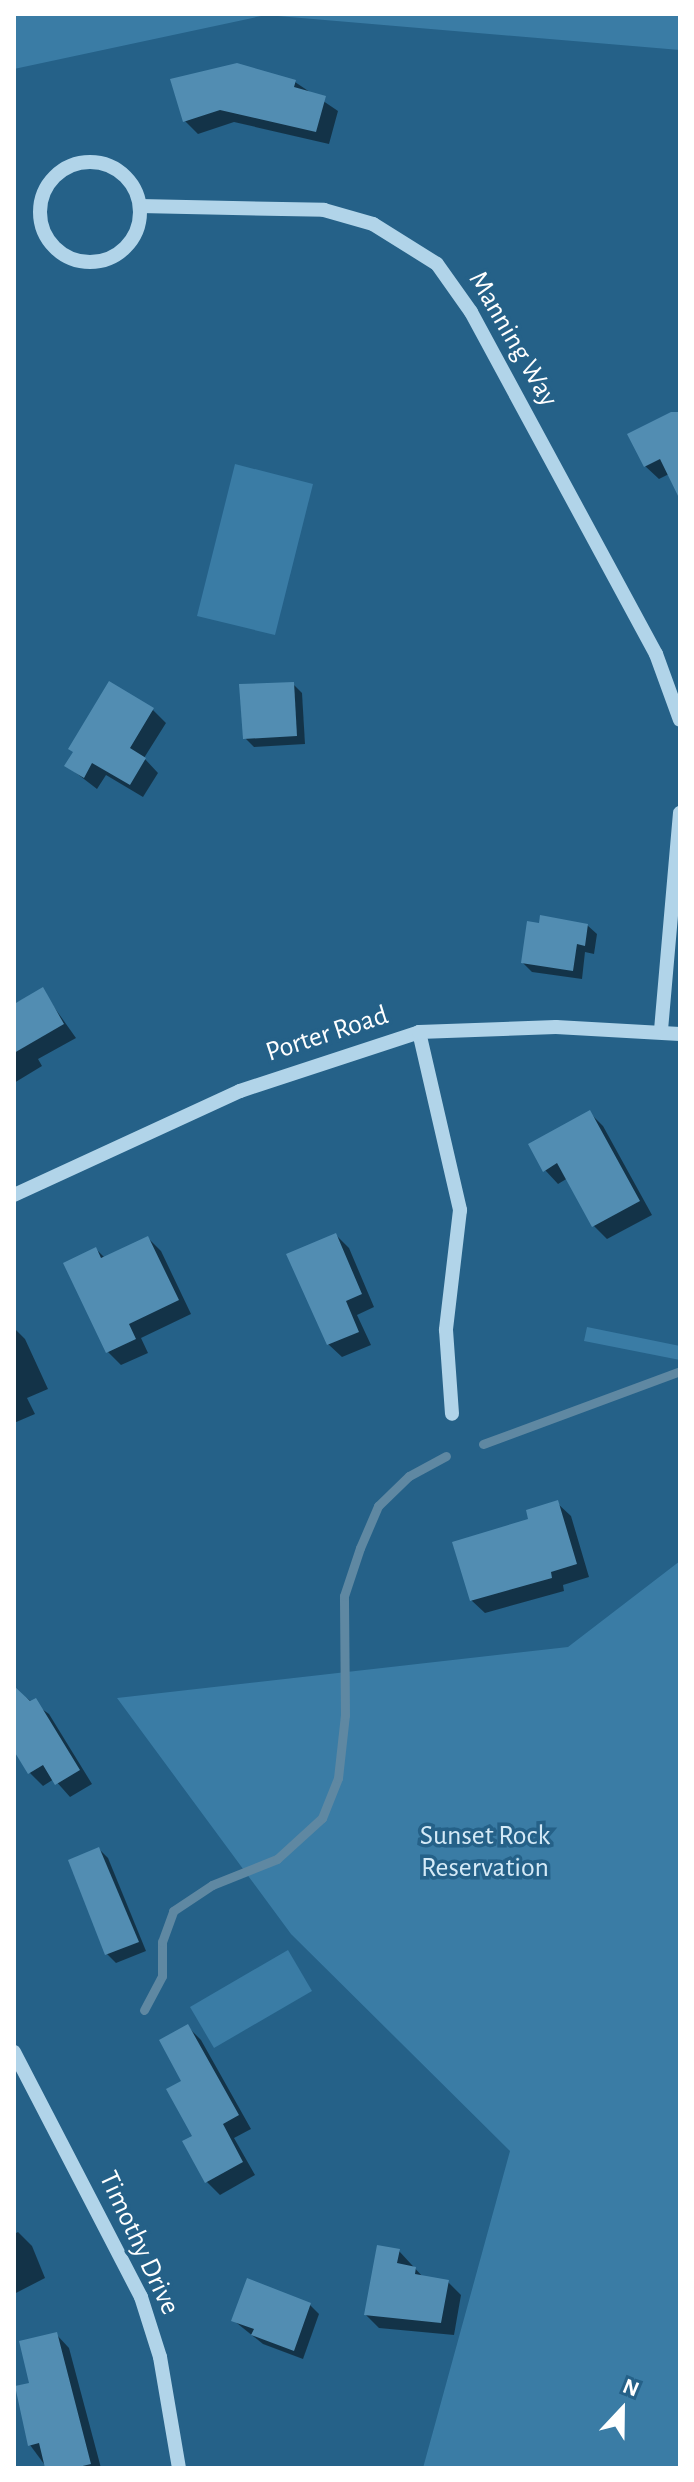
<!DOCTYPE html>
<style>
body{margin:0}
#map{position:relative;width:694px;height:2482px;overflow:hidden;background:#256188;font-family:"Alegreya Sans",sans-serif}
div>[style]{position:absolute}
.green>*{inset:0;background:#3a7ca5}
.shadow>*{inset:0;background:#0007}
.stream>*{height:9px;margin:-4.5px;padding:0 4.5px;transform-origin:4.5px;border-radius:4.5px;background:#5f88a2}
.building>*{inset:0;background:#528db2}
.minor>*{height:14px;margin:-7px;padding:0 7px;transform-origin:7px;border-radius:7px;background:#b1d4e9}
.minor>.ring{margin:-7px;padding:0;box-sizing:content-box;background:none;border:14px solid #b1d4e9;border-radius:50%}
span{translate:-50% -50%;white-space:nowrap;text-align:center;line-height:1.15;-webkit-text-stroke:7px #256188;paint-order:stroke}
.street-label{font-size:28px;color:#fff}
.park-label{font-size:28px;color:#d5eaf7}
.frame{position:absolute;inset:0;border:16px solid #fff;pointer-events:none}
.north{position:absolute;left:582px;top:2370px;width:80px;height:80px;-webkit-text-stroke:6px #256188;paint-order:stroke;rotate:22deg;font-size:22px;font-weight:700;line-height:32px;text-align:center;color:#fff}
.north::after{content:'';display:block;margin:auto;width:28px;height:36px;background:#fff;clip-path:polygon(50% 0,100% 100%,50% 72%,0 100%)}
</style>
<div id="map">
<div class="green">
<i style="clip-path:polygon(14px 14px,680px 14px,680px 50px,266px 15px,14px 69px)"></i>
<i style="clip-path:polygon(235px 464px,313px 484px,275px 635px,197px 616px)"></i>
<i style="clip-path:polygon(587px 1327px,680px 1346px,680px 1360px,584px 1341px)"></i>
<i style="clip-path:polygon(680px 1561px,680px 2468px,423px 2468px,510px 2151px,291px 1934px,117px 1698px,568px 1647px)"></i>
<i style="clip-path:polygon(288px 1950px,312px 1991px,214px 2048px,190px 2007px)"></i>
</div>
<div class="shadow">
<i style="clip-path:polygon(295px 82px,338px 111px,329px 144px,234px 122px,198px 134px,185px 121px)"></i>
<i style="clip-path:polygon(680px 413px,680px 495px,669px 474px,659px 479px,645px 466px)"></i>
<i style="clip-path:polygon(293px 684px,302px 693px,305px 744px,254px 747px,245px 738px)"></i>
<i style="clip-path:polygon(153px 710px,166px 723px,144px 758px,158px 773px,143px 797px,106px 775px,97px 789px,67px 766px)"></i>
<i style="clip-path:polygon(587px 925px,597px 934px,594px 954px,585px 952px,582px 979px,532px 972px,523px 963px)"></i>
<i style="clip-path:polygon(42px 990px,76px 1038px,38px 1059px,42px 1066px,14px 1083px,14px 1004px)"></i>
<i style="clip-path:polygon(590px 1113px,603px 1126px,652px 1215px,607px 1239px,594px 1226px,568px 1178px,558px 1184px,545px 1170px)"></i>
<i style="clip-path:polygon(336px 1235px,349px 1248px,374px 1307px,357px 1315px,371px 1345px,342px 1357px,328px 1344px)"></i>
<i style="clip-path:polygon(148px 1238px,161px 1251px,191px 1314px,141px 1338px,148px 1353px,121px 1365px,108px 1352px,96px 1249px,105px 1258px)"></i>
<i style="clip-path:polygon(14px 1328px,25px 1339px,48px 1389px,27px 1398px,35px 1414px,14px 1423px)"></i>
<i style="clip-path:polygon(557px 1503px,571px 1516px,589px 1577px,563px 1585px,564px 1591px,485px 1613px,471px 1600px,531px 1520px)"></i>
<i style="clip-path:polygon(14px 1689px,49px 1714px,92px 1784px,70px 1797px,54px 1779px,43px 1786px,30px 1773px,14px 1747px)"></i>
<i style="clip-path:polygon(99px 1849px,108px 1858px,146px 1951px,116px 1963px,107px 1954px)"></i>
<i style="clip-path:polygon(188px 2027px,201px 2040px,251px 2129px,234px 2138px,255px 2175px,220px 2195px,207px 2182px,194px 2136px,184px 2082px)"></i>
<i style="clip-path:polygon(18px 2232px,32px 2246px,45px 2278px,14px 2294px,14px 2234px)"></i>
<i style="clip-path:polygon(399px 2251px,423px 2277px,448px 2282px,461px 2295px,454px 2335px,379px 2328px,366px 2315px)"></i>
<i style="clip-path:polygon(310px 2305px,319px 2314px,303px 2359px,263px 2344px,233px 2320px)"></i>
<i style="clip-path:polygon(56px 2334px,69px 2348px,101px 2468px,47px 2468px,30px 2445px,31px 2385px)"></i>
</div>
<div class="stream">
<i style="left:483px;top:1444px;width:210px;rotate:-20.3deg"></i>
<i style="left:144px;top:2010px;width:38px;rotate:-62deg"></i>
<i style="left:162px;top:1976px;width:34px;rotate:-90deg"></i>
<i style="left:162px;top:1942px;width:33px;rotate:-70deg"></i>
<i style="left:173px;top:1911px;width:47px;rotate:-33.7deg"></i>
<i style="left:212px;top:1885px;width:70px;rotate:-21.8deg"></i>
<i style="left:277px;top:1859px;width:61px;rotate:-42.3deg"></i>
<i style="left:322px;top:1818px;width:43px;rotate:-68.2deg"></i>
<i style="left:338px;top:1778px;width:63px;rotate:-83.7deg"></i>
<i style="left:345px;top:1715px;width:119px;rotate:-90.5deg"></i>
<i style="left:344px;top:1596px;width:51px;rotate:-71.6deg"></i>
<i style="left:360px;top:1548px;width:46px;rotate:-66.8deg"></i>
<i style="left:378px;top:1506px;width:43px;rotate:-44.1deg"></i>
<i style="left:409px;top:1476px;width:42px;rotate:-28.4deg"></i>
</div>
<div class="building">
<i style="clip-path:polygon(237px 63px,296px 80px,294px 87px,326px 96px,316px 132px,220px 110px,183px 122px,170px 79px)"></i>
<i style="clip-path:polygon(671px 412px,680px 412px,680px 500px,660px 459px,644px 467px,627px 434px)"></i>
<i style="clip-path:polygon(109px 681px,154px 708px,130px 748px,146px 758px,130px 785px,92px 763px,84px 778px,64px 766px,73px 752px,68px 749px)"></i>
<i style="clip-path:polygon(294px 682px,297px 736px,243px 739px,239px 684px)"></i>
<i style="clip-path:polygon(540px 915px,588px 924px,585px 946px,577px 944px,573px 971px,521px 963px,527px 921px,539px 923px)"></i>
<i style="clip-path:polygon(43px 987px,64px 1024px,14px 1053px,14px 1004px)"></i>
<i style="clip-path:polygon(590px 1110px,640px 1201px,592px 1227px,557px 1163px,543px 1172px,528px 1144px)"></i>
<i style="clip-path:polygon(336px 1233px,362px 1294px,346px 1301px,359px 1332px,327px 1345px,286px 1254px)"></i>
<i style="clip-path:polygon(148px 1236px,179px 1300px,129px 1324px,136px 1339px,106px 1353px,63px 1263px,96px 1247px,101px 1258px)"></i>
<i style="clip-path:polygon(558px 1500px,577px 1564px,551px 1572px,552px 1578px,470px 1601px,452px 1542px,528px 1519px,526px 1510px)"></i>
<i style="clip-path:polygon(14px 1686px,30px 1701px,36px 1698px,80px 1770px,55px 1785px,43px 1765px,28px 1774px,14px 1751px)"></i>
<i style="clip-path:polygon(99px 1847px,139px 1942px,105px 1955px,68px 1860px)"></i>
<i style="clip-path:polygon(188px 2024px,239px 2115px,223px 2124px,243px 2162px,205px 2183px,182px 2141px,192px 2136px,166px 2089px,181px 2081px,159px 2040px)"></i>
<i style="clip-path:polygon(377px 2245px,400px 2249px,397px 2263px,416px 2267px,415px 2274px,449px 2280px,441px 2323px,364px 2315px)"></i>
<i style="clip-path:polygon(247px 2278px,311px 2303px,294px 2351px,251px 2335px,254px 2329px,231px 2321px)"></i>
<i style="clip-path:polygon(57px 2332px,91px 2464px,74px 2468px,45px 2468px,39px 2443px,28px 2446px,15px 2386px,29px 2383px,19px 2341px)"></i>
</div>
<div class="minor">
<i class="ring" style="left:40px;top:162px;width:86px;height:86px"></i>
<i style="left:140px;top:206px;width:184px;rotate:1.2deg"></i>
<i style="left:324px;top:210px;width:51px;rotate:15.9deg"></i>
<i style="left:373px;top:224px;width:75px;rotate:32deg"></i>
<i style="left:437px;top:264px;width:59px;rotate:54.7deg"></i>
<i style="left:471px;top:312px;width:389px;rotate:61.6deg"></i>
<i style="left:656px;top:654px;width:70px;rotate:70deg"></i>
<i style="left:661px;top:1030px;width:218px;rotate:-85deg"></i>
<i style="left:419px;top:1032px;width:183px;rotate:77deg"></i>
<i style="left:460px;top:1210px;width:121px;rotate:96.7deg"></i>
<i style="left:446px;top:1330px;width:84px;rotate:85.9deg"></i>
<i style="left:14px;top:1195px;width:249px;rotate:-24.7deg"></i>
<i style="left:240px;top:1091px;width:188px;rotate:-18.2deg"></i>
<i style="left:419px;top:1032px;width:137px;rotate:-2.1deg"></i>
<i style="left:556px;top:1027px;width:124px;rotate:3.2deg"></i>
<i style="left:14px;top:2052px;width:276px;rotate:62.6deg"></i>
<i style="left:141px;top:2297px;width:63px;rotate:72.4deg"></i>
<i style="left:160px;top:2357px;width:113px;rotate:80.3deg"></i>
</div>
<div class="street-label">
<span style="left:513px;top:339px;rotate:60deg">Manning Way</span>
<span style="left:327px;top:1034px;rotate:-18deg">Porter Road</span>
<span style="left:139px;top:2243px;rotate:65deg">Timothy Drive</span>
</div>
<div class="park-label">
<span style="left:485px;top:1852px">Sunset Rock<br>Reservation</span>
</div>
<div class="frame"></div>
<div class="north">N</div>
</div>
